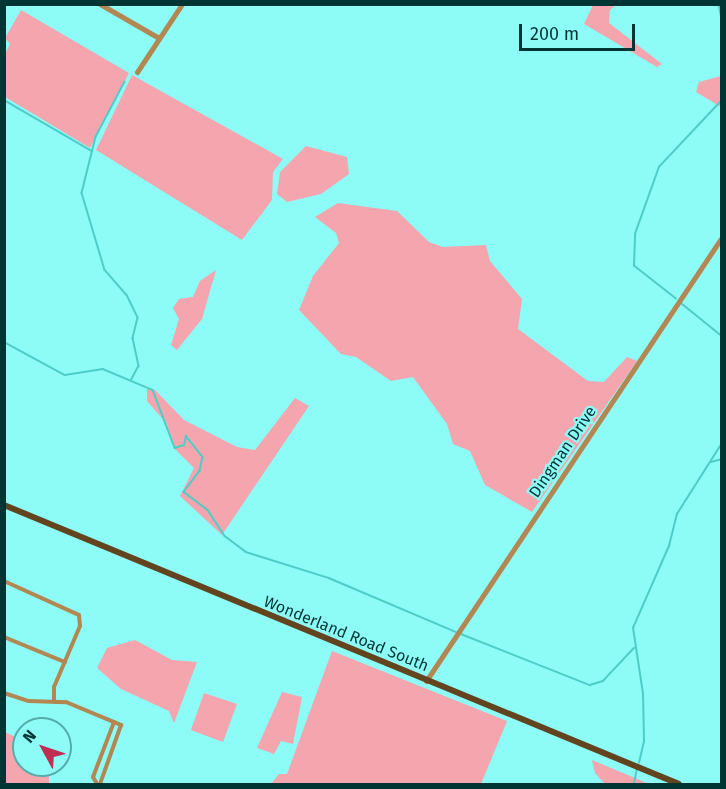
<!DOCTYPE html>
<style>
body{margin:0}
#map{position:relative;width:726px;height:789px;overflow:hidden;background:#8dfcf7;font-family:"Fira Sans",sans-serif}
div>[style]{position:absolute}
.green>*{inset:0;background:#f5a5ae}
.stream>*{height:1.5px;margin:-0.75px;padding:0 0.75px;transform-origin:0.75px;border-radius:0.75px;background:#4fccc7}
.minor>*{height:4px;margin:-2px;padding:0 2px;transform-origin:2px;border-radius:2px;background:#b28751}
.tertiary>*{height:5px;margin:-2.5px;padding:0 2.5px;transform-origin:2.5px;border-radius:2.5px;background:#b28751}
.primary>*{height:6px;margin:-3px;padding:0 3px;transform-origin:3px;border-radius:3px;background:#62451f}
span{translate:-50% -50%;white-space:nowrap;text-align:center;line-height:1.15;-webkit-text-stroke:4.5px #8dfcf7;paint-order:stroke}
.street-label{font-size:16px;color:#003534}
.frame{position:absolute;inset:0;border:6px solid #003534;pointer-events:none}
.north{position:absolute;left:12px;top:717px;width:60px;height:60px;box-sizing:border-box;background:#8dfcf7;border:2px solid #55aca9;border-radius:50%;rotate:310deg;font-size:16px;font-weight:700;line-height:24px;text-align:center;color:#003534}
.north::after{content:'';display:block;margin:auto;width:21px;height:27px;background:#be2e52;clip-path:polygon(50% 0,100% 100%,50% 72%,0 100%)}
.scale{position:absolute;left:519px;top:24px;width:116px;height:27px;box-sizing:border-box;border:3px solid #003534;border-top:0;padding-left:8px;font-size:18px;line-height:21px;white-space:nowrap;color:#003534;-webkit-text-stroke:4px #8dfcf7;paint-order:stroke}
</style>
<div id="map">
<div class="green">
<i style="clip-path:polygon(593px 5px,616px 5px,610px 10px,609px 23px,662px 64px,657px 67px,584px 24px)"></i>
<i style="clip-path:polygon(21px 10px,129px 73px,90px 148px,5px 97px,5px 54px,10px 44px,5px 38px)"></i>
<i style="clip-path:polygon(132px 75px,283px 159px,273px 172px,272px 200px,242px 240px,96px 150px)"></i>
<i style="clip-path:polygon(721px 76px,722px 76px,721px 107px,696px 92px,699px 82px)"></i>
<i style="clip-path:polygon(306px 146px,347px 157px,349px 174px,321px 194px,287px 202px,277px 194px,280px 172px)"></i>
<i style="clip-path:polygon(338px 203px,397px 211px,429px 242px,443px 247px,486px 245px,490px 261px,522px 299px,518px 329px,588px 381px,604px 382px,627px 357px,637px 361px,532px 512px,485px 485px,470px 451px,453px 444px,447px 424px,413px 377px,391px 381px,356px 357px,341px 354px,299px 310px,313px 276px,339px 243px,336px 233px,315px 217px)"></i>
<i style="clip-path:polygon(216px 270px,202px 319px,177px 350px,171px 345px,179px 319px,173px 308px,179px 299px,193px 297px,200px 281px)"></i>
<i style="clip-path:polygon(147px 388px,155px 390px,184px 420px,237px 447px,255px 450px,295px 398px,309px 406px,222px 535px,180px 496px,194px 468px,174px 448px,167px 424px,147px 401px)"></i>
<i style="clip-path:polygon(135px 640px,172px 660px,197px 662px,174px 723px,169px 711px,121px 689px,97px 668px,107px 648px)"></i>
<i style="clip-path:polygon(332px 651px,507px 721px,481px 784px,271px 784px,279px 774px,287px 774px)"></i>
<i style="clip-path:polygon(282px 692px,302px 697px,293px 744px,281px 741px,274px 754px,257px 748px)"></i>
<i style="clip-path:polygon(204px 693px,237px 704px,223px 742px,191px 730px)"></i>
<i style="clip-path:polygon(5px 732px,24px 741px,24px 765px,49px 765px,49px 784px,5px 784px)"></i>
<i style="clip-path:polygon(592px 760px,635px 778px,649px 784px,605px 784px,595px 773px)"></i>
</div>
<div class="stream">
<i style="left:719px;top:4px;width:15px;rotate:79deg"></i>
<i style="left:125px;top:82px;width:62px;rotate:117.8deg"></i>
<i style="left:96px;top:137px;width:58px;rotate:104deg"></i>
<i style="left:82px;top:193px;width:80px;rotate:73.4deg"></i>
<i style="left:105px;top:270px;width:33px;rotate:49deg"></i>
<i style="left:127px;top:295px;width:25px;rotate:64deg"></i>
<i style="left:138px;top:318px;width:21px;rotate:104deg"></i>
<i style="left:133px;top:338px;width:29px;rotate:78deg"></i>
<i style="left:139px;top:366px;width:15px;rotate:118deg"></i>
<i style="left:4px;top:100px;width:102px;rotate:30.1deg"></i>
<i style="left:676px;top:299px;width:53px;rotate:-141.8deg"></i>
<i style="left:634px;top:266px;width:32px;rotate:-88deg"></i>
<i style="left:635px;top:234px;width:71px;rotate:-70.3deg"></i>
<i style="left:659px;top:167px;width:92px;rotate:-46.8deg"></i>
<i style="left:680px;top:302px;width:54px;rotate:39deg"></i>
<i style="left:4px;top:342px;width:69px;rotate:28.4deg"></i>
<i style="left:65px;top:375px;width:38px;rotate:-9deg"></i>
<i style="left:103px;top:369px;width:54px;rotate:22.8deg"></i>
<i style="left:153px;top:390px;width:62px;rotate:69.2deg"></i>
<i style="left:175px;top:448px;width:9px;rotate:-18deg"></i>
<i style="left:184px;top:445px;width:9px;rotate:-77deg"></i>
<i style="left:186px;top:436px;width:27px;rotate:51deg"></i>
<i style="left:203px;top:457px;width:14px;rotate:102deg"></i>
<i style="left:200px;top:471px;width:26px;rotate:127deg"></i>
<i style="left:184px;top:492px;width:30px;rotate:37deg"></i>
<i style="left:208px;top:510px;width:31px;rotate:57deg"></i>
<i style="left:225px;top:536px;width:26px;rotate:37deg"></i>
<i style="left:246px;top:552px;width:87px;rotate:17.4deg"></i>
<i style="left:329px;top:578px;width:138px;rotate:23deg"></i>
<i style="left:711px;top:462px;width:11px;rotate:-15deg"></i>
<i style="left:461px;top:634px;width:139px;rotate:21.6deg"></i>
<i style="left:590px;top:685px;width:14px;rotate:-17deg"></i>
<i style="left:603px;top:681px;width:45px;rotate:-46.8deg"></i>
<i style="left:639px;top:763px;width:23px;rotate:-77deg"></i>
<i style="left:644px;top:741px;width:47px;rotate:-91.2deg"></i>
<i style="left:643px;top:694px;width:67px;rotate:-98.6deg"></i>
<i style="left:633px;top:628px;width:90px;rotate:-66.3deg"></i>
<i style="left:669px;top:546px;width:33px;rotate:-76deg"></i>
<i style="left:677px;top:514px;width:84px;rotate:-57.6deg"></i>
<i style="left:634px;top:784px;width:16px;rotate:-79deg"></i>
</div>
<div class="minor">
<i style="left:4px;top:581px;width:82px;rotate:24.4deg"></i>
<i style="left:79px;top:615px;width:11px;rotate:85deg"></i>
<i style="left:80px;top:626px;width:66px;rotate:113.1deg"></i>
<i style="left:54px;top:687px;width:15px;rotate:90deg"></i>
<i style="left:4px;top:637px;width:66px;rotate:22.3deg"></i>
<i style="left:4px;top:693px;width:26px;rotate:18deg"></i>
<i style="left:29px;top:701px;width:37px;rotate:2deg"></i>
<i style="left:66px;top:702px;width:60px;rotate:22.7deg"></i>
<i style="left:121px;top:725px;width:63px;rotate:109.6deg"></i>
<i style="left:97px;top:784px;width:8px;rotate:-120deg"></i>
<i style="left:93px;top:777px;width:59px;rotate:-69.1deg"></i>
</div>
<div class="tertiary">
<i style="left:100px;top:4px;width:68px;rotate:30deg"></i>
<i style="left:137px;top:72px;width:82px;rotate:-56.5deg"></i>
<i style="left:426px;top:681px;width:534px;rotate:-56.31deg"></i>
</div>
<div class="primary">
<i style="left:4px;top:505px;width:730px;rotate:22.46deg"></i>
</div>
<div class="street-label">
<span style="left:563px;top:452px;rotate:-56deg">Dingman Drive</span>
<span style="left:346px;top:634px;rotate:22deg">Wonderland Road South</span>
</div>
<div class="frame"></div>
<div class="north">N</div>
<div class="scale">200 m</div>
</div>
